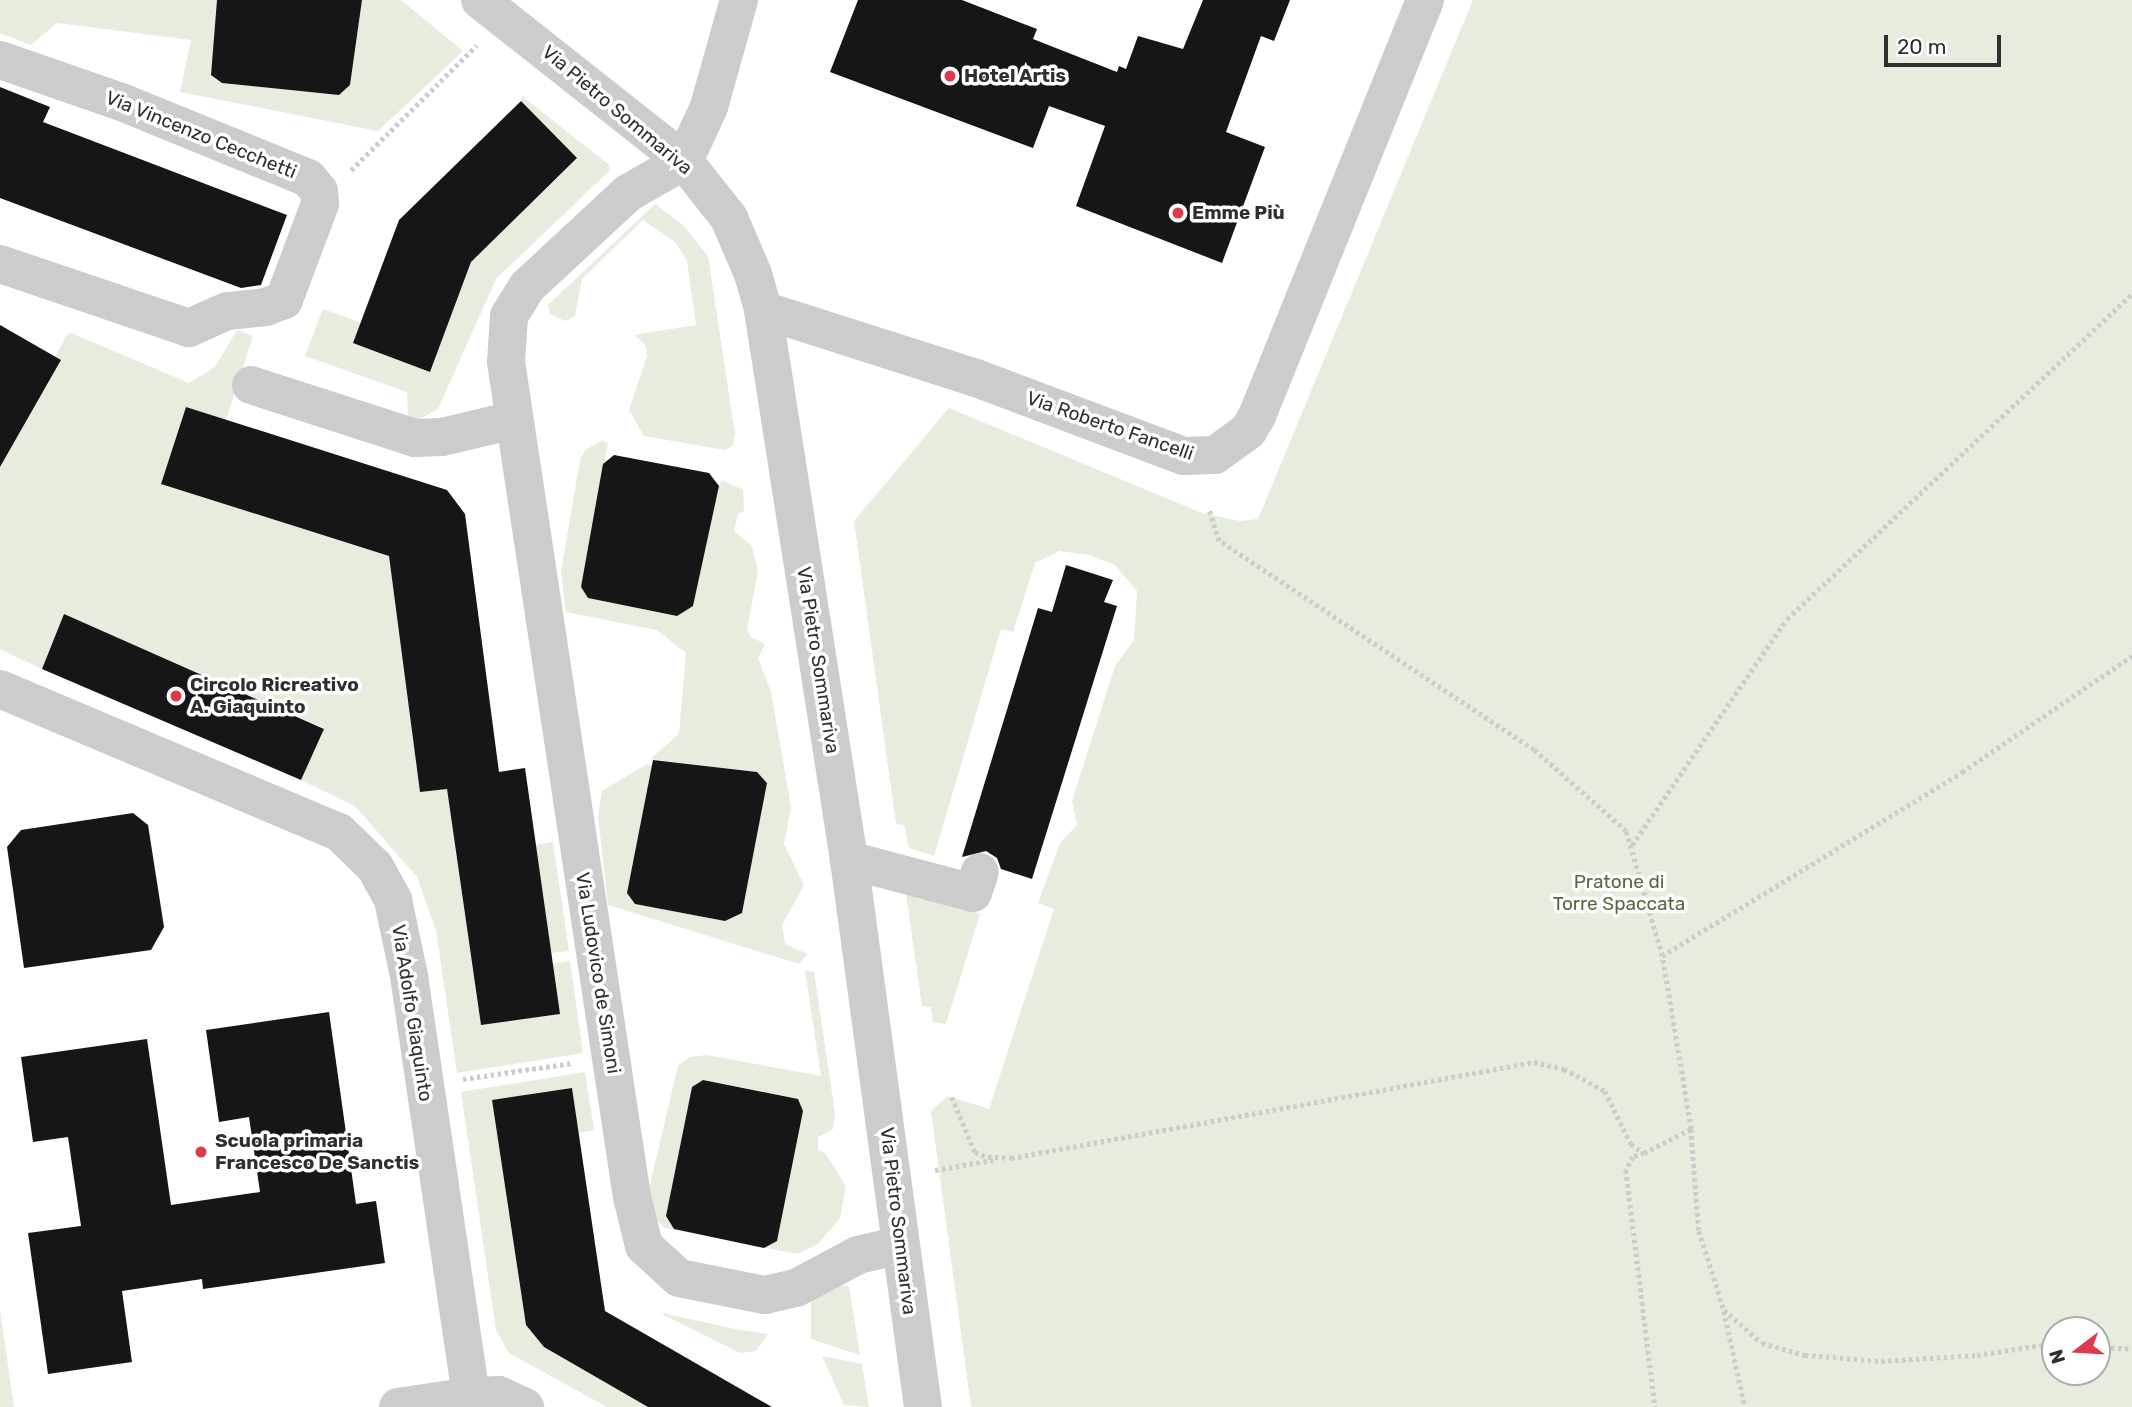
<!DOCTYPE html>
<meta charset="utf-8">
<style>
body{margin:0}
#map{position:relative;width:2132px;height:1407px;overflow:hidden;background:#fff;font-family:Rubik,sans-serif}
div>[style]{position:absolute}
.green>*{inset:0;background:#e6ecde}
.building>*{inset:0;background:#161616}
.path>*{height:4.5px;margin-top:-2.25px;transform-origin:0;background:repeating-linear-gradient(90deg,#ccc 0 3.5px,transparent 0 7px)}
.minor>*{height:38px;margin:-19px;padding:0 19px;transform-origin:19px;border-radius:19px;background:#ccc}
.dots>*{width:19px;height:19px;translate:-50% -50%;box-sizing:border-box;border:4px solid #fff;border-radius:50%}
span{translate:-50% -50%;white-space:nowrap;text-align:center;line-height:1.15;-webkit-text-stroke:7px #fff;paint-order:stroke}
.poi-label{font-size:19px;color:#2f2f2f;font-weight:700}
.left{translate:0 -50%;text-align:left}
.street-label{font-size:19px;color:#2f2f2f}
.park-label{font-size:19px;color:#55693e}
.north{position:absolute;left:2041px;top:1316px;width:70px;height:70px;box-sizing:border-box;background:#fff;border:2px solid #acacac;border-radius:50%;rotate:253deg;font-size:19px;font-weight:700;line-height:28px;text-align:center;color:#2f2f2f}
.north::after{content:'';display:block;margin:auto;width:24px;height:32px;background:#dd3a4f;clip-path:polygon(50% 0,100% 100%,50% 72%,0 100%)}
.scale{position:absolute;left:1884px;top:35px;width:117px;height:32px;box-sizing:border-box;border:4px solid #2f2f2f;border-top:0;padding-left:9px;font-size:21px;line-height:24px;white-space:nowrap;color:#2f2f2f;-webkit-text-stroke:5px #fff;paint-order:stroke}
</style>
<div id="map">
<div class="green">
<i style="clip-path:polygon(0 0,217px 0,211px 75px,222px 83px,339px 95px,350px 85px,362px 0,401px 0,463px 51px,378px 131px,180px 92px,191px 40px,57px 23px,31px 45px,0 33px)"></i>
<i style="clip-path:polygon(evenodd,1473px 0,2132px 0,2132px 1407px,971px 1407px,931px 1111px,948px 1096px,989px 1109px,1054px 909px,1038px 903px,1060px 843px,1077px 825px,1072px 801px,1115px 666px,1134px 640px,1137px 591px,1115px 565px,1090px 555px,1059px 551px,1035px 563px,1013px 632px,1001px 629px,934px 856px,909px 848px,904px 825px,896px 824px,854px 521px,949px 408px,1202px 513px,1240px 521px,1258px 519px,1473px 0,2055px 1330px,2097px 1330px,2097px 1372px,2055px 1372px,2055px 1330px)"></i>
<i style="clip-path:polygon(522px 96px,609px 165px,610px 170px,496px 279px,438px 409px,414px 422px,408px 416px,407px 392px,305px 356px,323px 309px,361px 323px,354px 343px,430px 372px,471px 262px,577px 159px,521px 101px)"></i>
<i style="clip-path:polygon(655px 204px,683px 225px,708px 256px,735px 434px,733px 445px,725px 450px,644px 436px,629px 410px,647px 356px,645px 344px,634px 335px,696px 325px,687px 261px,676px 243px,643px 220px,582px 279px,575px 316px,565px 321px,550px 314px,548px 305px)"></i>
<i style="clip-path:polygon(237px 330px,253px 336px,226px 420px,186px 407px,161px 484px,389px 556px,420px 791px,447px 789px,481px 1025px,559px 1014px,552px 964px,570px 961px,583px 1053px,457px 1073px,436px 930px,417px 877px,355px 806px,301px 780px,324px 728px,65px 615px,42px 669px,0 649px,0 467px,61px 361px,55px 357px,66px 336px,71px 333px,189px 383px,215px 367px)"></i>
<i style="clip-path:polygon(602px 441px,608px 443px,581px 587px,588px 598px,676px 616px,693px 606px,719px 486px,722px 480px,743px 490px,744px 511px,738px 514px,734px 531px,752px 546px,758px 571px,747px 630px,751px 637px,765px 644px,758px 658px,771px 692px,791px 807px,784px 844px,804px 885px,782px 925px,785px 944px,808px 954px,799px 964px,608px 905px,598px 815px,602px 791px,647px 764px,652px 767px,627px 893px,635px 904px,725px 921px,742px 913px,767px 783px,757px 772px,650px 759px,679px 734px,686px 653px,657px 630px,566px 612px,561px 572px,580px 460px,585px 450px)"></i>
<i style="clip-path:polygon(553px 842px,569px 951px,551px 953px,536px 845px)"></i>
<i style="clip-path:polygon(917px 892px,980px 914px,946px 1024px,933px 1022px,931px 1007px,922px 1006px,906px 894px)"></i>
<i style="clip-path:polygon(evenodd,805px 970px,814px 972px,835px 1113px,833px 1129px,818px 1137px,818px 1150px,825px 1153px,846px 1186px,840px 1218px,819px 1243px,798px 1254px,665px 1228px,651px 1215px,648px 1193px,678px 1066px,690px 1057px,707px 1055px,821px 1076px,805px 970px,704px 1080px,797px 1099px,803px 1111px,777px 1241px,764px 1248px,674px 1229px,666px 1216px,692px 1087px,704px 1080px)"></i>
<i style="clip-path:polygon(585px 1072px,594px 1130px,578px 1133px,572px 1088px,492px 1100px,526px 1325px,648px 1407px,607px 1407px,509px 1353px,496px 1330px,461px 1092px)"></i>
<i style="clip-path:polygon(828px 1285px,849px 1286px,860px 1355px,811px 1339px,811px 1301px)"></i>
<i style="clip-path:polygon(0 1310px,14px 1407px,0 1407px)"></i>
<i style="clip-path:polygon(658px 1312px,735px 1329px,768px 1334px,756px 1351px,740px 1353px)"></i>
<i style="clip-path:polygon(822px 1356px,862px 1364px,869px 1407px,844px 1405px)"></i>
</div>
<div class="building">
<i style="clip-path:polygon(217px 0,362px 0,350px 85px,339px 95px,222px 83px,211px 75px)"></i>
<i style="clip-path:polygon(858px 0,962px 0,1037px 29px,1033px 39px,1117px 72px,1119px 66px,1126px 69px,1138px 36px,1183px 49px,1203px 0,1290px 0,1274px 41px,1261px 36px,1226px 132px,1265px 147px,1222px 263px,1076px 206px,1105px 126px,1049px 106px,1033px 148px,830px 72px)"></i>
<i style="clip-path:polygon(0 87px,50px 107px,43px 122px,287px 215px,261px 285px,241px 288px,0 198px)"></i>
<i style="clip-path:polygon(521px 101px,577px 158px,471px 262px,430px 372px,353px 343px,399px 220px)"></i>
<i style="clip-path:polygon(0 325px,61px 360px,0 467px)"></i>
<i style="clip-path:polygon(186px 407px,447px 490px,465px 514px,499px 772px,525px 768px,560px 1014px,481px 1025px,447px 789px,420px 792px,389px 556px,161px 484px)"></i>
<i style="clip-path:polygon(614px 455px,709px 473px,719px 486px,693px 606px,677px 616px,588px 598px,581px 587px,603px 464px)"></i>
<i style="clip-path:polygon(1066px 565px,1113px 580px,1104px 602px,1117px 606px,1032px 879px,1001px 869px,997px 858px,986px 851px,962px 857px,1038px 608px,1052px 612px)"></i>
<i style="clip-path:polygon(64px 614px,324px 729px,301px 780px,42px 669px)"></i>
<i style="clip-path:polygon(653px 760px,757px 772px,767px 783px,742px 913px,725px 921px,635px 904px,627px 893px)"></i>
<i style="clip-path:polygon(133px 813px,148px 825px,164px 927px,151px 950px,24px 968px,7px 847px,21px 830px)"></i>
<i style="clip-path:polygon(329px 1012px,356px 1204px,376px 1201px,385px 1263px,203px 1289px,202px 1279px,122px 1291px,132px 1362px,48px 1374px,28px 1233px,81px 1226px,68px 1137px,33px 1142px,21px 1057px,147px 1039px,171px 1205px,260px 1192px,249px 1117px,219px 1122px,206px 1030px)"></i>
<i style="clip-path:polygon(703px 1080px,798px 1099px,803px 1111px,777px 1241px,764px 1248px,674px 1229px,666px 1216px,692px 1087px)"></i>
<i style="clip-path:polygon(572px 1088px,605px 1311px,772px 1407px,648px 1407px,544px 1347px,526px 1325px,492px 1100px)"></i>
</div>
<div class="path">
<i style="left:351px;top:170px;width:177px;rotate:-44.8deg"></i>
<i style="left:1632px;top:845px;width:274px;rotate:-55.6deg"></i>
<i style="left:1787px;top:619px;width:474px;rotate:-43.3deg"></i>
<i style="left:1662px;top:956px;width:352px;rotate:-31.5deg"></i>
<i style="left:1962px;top:772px;width:206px;rotate:-34.3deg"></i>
<i style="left:463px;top:1079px;width:110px;rotate:-8.4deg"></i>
<i style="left:952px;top:1097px;width:60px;rotate:67.3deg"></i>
<i style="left:975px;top:1152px;width:14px;rotate:21deg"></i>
<i style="left:988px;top:1157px;width:23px;rotate:2deg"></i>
<i style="left:1011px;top:1158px;width:532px;rotate:-10.4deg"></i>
<i style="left:1534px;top:1062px;width:31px;rotate:13deg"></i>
<i style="left:1564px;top:1069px;width:47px;rotate:28.2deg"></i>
<i style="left:1605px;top:1091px;width:59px;rotate:63.9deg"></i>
<i style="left:1631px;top:1144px;width:16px;rotate:35deg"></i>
<i style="left:1644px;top:1153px;width:53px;rotate:-27.1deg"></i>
<i style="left:1691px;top:1129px;width:175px;rotate:-99.5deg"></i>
<i style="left:1662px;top:956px;width:130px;rotate:-106.1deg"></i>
<i style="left:1626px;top:831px;width:123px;rotate:-138.6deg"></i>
<i style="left:1534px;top:750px;width:378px;rotate:-146.4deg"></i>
<i style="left:1219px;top:541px;width:32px;rotate:-108deg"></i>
<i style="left:1691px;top:1129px;width:102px;rotate:85.5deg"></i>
<i style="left:1699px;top:1231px;width:83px;rotate:72.4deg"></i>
<i style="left:1724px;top:1310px;width:50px;rotate:41deg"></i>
<i style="left:1762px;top:1343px;width:45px;rotate:15.6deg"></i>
<i style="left:1805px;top:1355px;width:76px;rotate:4.5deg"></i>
<i style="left:1881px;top:1361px;width:96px;rotate:-3.6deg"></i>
<i style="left:1977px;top:1355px;width:79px;rotate:-8.7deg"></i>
<i style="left:1644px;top:1153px;width:12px;rotate:160deg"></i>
<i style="left:1633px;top:1157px;width:15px;rotate:118deg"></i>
<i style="left:1626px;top:1170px;width:239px;rotate:83deg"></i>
<i style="left:935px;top:1170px;width:59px;rotate:-9.8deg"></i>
<i style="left:1724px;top:1311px;width:98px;rotate:77.7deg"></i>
<i style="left:2097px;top:1347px;width:35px;rotate:3deg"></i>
</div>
<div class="minor">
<i style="left:480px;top:0;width:260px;rotate:38.3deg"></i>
<i style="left:684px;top:161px;width:73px;rotate:51.7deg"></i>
<i style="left:729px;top:218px;width:61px;rotate:66.8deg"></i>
<i style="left:753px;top:274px;width:37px;rotate:74deg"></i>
<i style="left:763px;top:310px;width:557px;rotate:81.11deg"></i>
<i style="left:849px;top:860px;width:552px;rotate:82.3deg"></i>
<i style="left:739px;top:0;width:111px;rotate:105.7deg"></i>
<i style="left:709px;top:107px;width:60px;rotate:114.8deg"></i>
<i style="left:684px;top:161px;width:64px;rotate:150.3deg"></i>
<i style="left:628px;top:193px;width:138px;rotate:137.1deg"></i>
<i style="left:527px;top:287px;width:34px;rotate:122deg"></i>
<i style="left:509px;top:316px;width:46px;rotate:93.7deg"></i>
<i style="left:506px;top:362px;width:844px;rotate:81.42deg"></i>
<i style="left:632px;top:1197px;width:50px;rotate:76.2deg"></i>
<i style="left:644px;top:1246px;width:47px;rotate:42.4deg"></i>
<i style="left:679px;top:1278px;width:88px;rotate:11.2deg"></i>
<i style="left:765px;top:1295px;width:32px;rotate:-13deg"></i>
<i style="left:796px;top:1288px;width:70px;rotate:-28deg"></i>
<i style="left:858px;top:1255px;width:43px;rotate:-13.4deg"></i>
<i style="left:0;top:60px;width:131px;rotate:19.1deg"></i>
<i style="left:124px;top:103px;width:199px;rotate:22.2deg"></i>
<i style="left:308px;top:178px;width:17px;rotate:50deg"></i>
<i style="left:319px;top:191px;width:13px;rotate:86deg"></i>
<i style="left:320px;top:204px;width:103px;rotate:110.6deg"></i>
<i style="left:284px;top:300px;width:19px;rotate:159deg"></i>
<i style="left:266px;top:307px;width:39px;rotate:174deg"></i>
<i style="left:227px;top:311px;width:42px;rotate:155.9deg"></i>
<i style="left:189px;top:328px;width:200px;rotate:-161.3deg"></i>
<i style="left:763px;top:310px;width:224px;rotate:17.7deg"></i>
<i style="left:976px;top:378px;width:222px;rotate:20.6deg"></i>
<i style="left:1184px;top:456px;width:31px;rotate:-2deg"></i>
<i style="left:1215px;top:455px;width:41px;rotate:-36deg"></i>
<i style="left:1248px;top:431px;width:17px;rotate:-59deg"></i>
<i style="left:1257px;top:416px;width:449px;rotate:-68deg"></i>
<i style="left:251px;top:385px;width:172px;rotate:17.9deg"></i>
<i style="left:415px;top:438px;width:27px;rotate:-2deg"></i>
<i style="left:442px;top:437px;width:74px;rotate:-13.3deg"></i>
<i style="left:0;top:689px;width:368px;rotate:22.9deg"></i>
<i style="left:339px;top:832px;width:50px;rotate:44.2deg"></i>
<i style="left:375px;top:867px;width:38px;rotate:61deg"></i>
<i style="left:393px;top:900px;width:78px;rotate:78.1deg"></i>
<i style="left:409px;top:976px;width:425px;rotate:81.6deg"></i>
<i style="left:471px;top:1396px;width:28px;rotate:-2deg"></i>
<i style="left:499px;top:1395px;width:29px;rotate:25deg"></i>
<i style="left:849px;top:860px;width:128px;rotate:14.9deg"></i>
<i style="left:973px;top:893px;width:22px;rotate:-72deg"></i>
<i style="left:398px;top:1407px;width:74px;rotate:-8.6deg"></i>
</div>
<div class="dots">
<i style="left:950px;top:76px;background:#dd3a4f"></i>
<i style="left:1178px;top:213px;background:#dd3a4f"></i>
<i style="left:176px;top:696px;background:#dd3a4f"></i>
<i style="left:201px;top:1152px;background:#dd3a4f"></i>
</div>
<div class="poi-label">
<span class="left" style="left:964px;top:76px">Hotel Artis</span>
<span class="left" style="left:1192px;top:213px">Emme Più</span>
<span class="left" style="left:190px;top:696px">Circolo Ricreativo<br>A. Giaquinto</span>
<span class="left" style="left:215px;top:1152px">Scuola primaria<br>Francesco De Sanctis</span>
</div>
<div class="street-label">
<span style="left:617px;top:110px;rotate:40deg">Via Pietro Sommariva</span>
<span style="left:201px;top:135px;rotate:22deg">Via Vincenzo Cecchetti</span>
<span style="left:1110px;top:426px;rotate:19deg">Via Roberto Fancelli</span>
<span style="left:818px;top:660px;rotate:81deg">Via Pietro Sommariva</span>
<span style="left:598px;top:973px;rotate:81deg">Via Ludovico de Simoni</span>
<span style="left:412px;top:1013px;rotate:81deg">Via Adolfo Giaquinto</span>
<span style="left:898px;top:1221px;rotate:83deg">Via Pietro Sommariva</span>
</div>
<div class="park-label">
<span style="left:1619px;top:893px">Pratone di<br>Torre Spaccata</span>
</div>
<div class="north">N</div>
<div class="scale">20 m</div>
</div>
